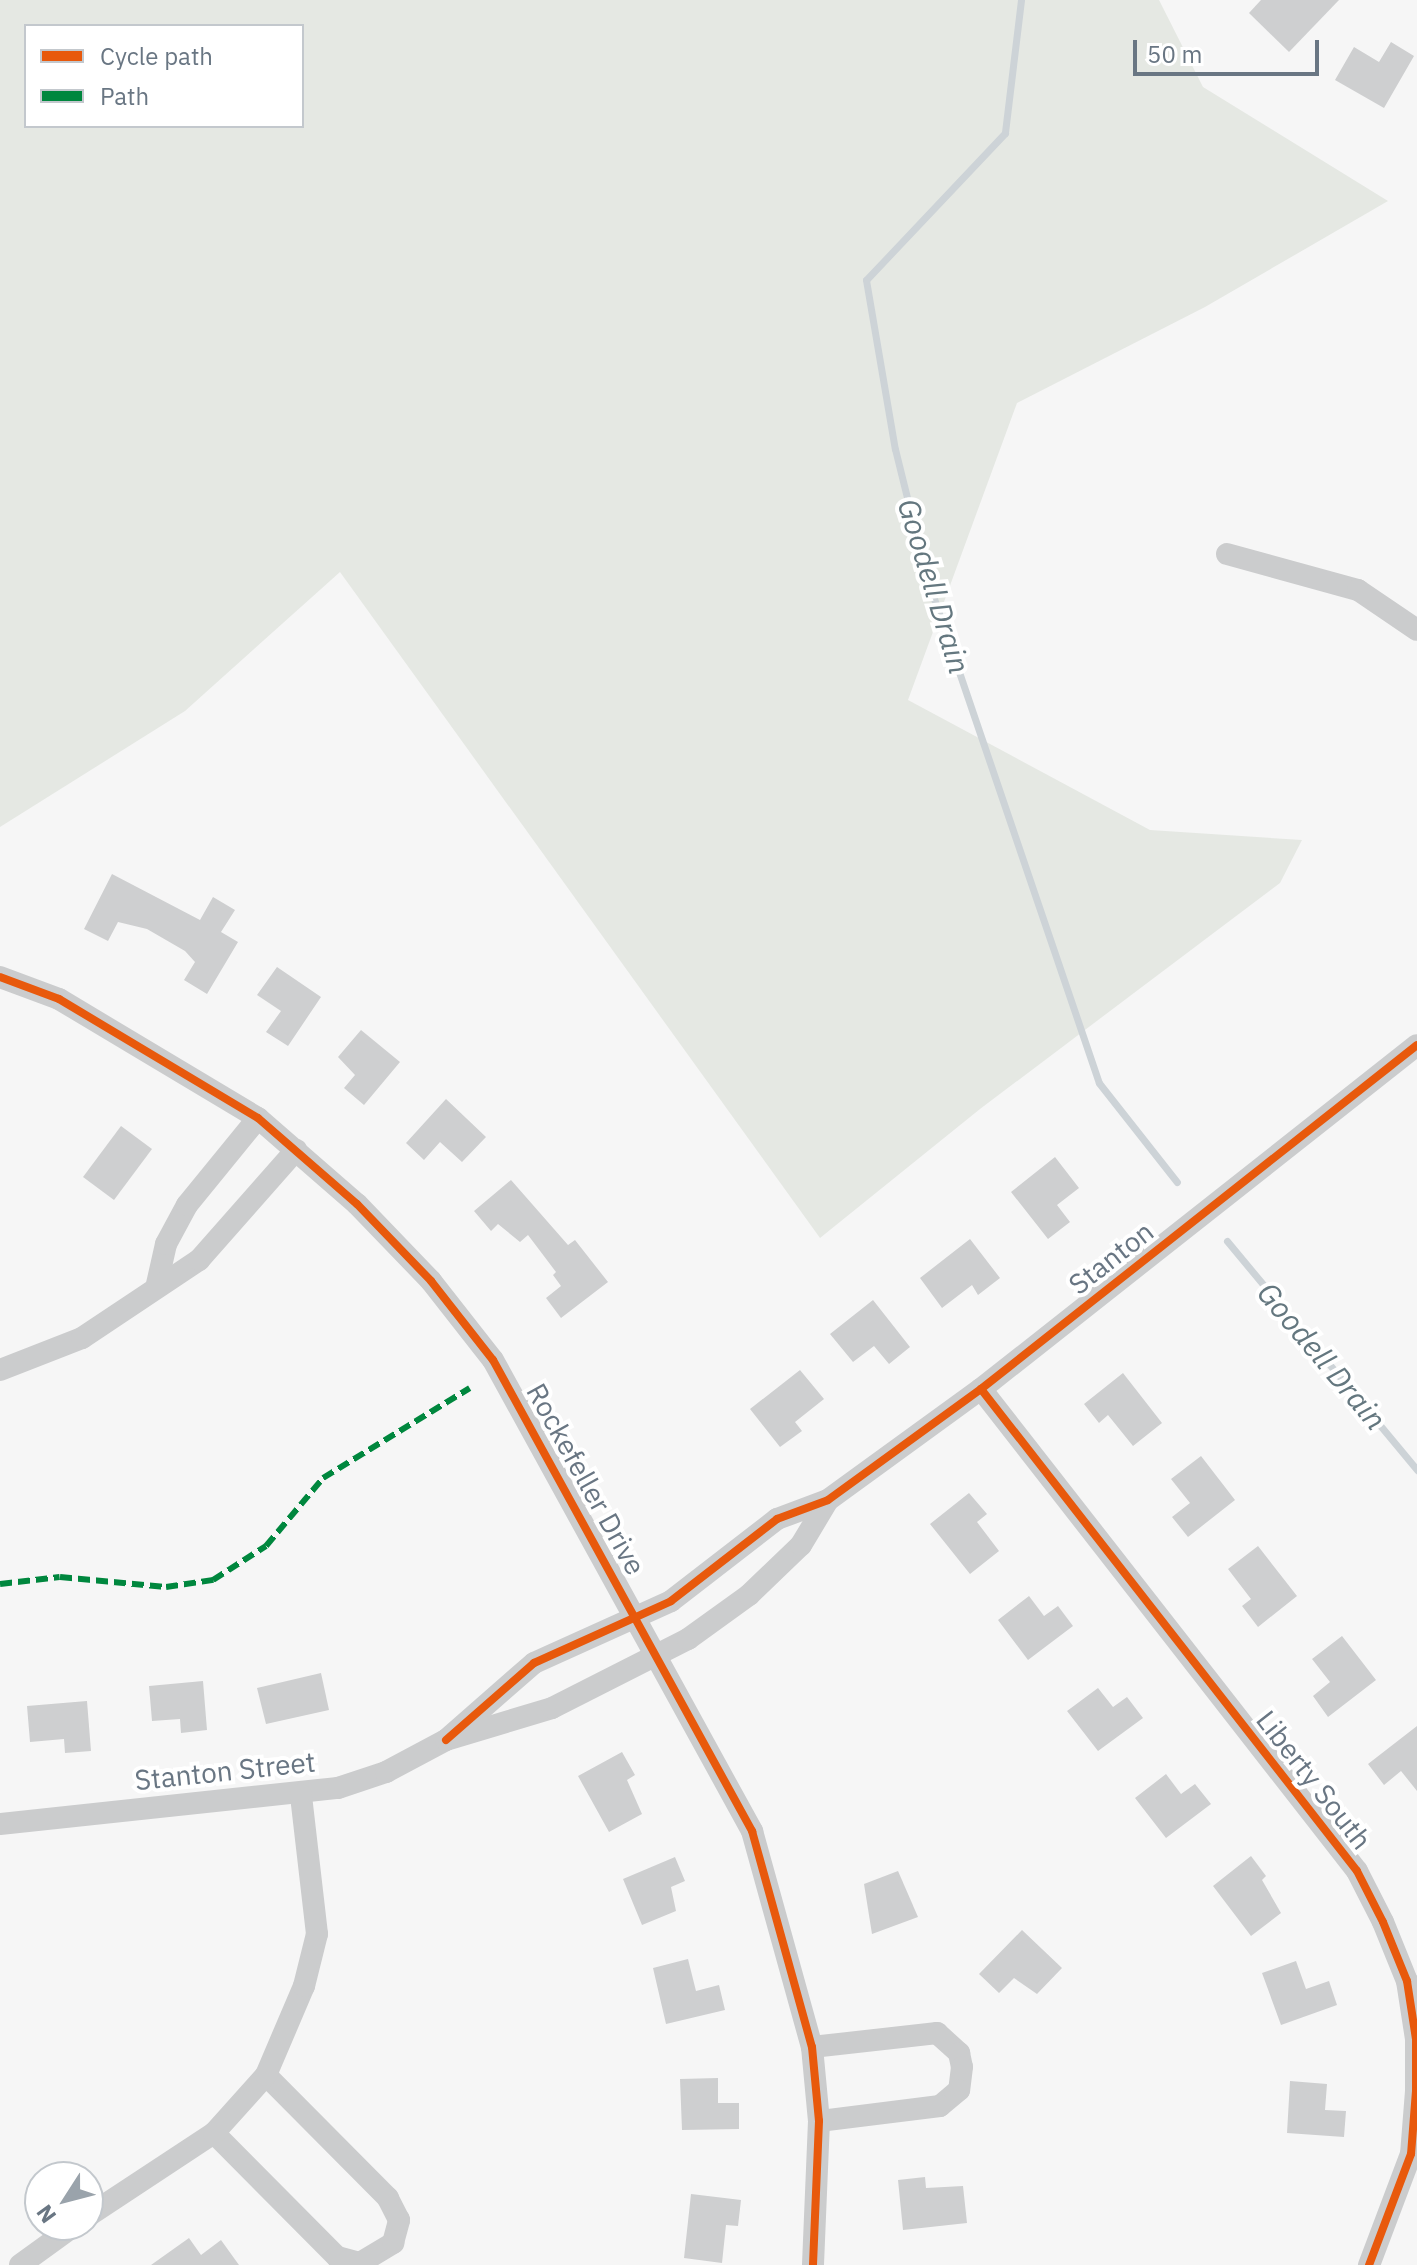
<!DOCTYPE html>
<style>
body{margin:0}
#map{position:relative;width:1417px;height:2265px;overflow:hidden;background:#f6f6f6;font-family:"IBM Plex Sans",sans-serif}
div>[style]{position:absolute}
.green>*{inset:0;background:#e5e8e3}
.stream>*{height:7px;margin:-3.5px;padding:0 3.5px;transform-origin:3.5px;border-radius:3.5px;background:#cdd3d7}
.building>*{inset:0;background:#cecfd0}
.minor>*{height:22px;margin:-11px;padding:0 11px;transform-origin:11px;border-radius:11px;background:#cbcccd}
.quiet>*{height:6px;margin-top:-3px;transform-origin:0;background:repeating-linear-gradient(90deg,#00873e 0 12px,transparent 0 18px)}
.cycleway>*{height:8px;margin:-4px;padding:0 4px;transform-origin:4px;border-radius:4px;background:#e8590c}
span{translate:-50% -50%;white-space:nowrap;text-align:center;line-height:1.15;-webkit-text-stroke:8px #fff;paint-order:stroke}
.street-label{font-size:28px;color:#697683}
.water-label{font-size:30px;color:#64777f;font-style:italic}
.legend{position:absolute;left:24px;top:24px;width:280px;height:104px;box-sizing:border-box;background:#fff;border:2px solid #c3c8cd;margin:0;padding:10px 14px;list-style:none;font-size:24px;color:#697683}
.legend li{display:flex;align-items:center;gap:16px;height:40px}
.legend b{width:40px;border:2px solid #c3c8cd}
.north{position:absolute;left:24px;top:2161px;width:80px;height:80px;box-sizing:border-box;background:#fff;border:2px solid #c3c8cd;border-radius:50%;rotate:234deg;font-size:22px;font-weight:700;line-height:32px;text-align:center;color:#697683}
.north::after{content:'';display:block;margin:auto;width:28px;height:36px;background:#9aa3ab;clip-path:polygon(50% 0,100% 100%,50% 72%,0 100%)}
.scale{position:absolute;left:1133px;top:40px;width:186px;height:36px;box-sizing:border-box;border:4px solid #697683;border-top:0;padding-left:10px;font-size:24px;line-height:28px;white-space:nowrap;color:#697683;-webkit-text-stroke:6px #fff;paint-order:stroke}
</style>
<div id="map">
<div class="green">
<i style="clip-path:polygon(evenodd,0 0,1159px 0,1203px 87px,1388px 201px,1205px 307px,1017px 403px,908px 700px,1150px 830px,1302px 840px,1280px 883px,980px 1109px,820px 1238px,340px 572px,185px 711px,0 827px,0 0,26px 26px,302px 26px,302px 126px,26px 126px,26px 26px)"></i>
</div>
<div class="stream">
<i style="left:1021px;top:0;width:134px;rotate:96.9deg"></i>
<i style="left:1005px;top:133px;width:202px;rotate:133.4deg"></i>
<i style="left:866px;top:280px;width:171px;rotate:80.3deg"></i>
<i style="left:895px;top:449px;width:133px;rotate:76.1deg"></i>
<i style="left:927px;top:578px;width:533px;rotate:71.19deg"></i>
<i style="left:1099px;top:1083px;width:126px;rotate:51.8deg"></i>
<i style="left:1227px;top:1241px;width:298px;rotate:50.3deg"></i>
</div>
<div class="building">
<i style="clip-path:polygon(1261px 0,1339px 0,1289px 52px,1249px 13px)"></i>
<i style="clip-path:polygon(1391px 42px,1414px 56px,1384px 108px,1335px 80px,1354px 47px,1379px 62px)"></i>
<i style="clip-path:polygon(112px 874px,200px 920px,213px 897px,235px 910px,221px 932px,238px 942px,207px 994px,184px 980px,195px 962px,185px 951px,147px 929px,118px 922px,108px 941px,84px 929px)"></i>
<i style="clip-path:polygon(277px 967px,321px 997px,288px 1046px,266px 1032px,281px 1011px,257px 995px)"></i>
<i style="clip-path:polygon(361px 1030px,400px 1062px,364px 1105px,344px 1088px,355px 1075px,338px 1057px)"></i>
<i style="clip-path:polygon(446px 1099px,486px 1137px,462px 1162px,440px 1142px,424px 1160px,406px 1143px)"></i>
<i style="clip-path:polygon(121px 1126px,152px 1149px,114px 1200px,83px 1177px)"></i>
<i style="clip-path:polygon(1055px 1157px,1079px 1188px,1057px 1205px,1070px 1222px,1048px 1239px,1011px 1192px)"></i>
<i style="clip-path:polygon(511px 1180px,568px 1245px,575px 1240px,608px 1282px,561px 1318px,546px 1298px,561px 1286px,553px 1275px,556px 1272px,528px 1235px,520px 1242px,498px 1224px,491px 1231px,474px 1211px)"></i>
<i style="clip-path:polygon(970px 1239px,1000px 1278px,978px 1295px,972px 1285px,942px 1308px,920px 1278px)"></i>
<i style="clip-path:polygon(873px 1300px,910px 1347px,889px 1364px,874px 1346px,853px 1362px,830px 1334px)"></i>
<i style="clip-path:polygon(800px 1370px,824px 1399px,795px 1422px,802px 1431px,780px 1447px,750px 1409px)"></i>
<i style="clip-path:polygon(1123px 1373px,1162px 1423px,1133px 1446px,1108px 1415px,1099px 1423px,1084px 1404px)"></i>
<i style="clip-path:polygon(1201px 1456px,1235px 1500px,1188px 1537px,1172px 1517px,1190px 1503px,1171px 1479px)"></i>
<i style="clip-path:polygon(969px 1493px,987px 1514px,977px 1522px,999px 1551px,970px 1574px,930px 1524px)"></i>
<i style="clip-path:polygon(1258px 1546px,1297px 1596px,1258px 1627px,1242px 1606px,1251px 1599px,1228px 1569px)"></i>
<i style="clip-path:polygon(1029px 1596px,1044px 1616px,1058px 1606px,1073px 1626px,1028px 1660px,998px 1620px)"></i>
<i style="clip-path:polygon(1342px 1636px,1376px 1680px,1328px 1717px,1313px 1696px,1330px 1682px,1312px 1659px)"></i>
<i style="clip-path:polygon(321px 1673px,329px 1710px,266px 1724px,257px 1688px)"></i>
<i style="clip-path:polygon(203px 1681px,207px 1730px,181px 1733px,180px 1719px,152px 1721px,149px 1686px)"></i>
<i style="clip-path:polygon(1098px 1688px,1113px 1707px,1127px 1697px,1143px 1718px,1098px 1751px,1067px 1711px)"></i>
<i style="clip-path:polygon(87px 1701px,91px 1751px,65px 1753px,64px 1739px,30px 1742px,27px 1706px)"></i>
<i style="clip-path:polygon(1417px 1726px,1417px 1791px,1401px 1771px,1384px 1785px,1368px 1764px)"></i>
<i style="clip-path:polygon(622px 1752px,635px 1775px,627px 1780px,642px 1814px,609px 1832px,578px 1776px)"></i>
<i style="clip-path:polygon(1166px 1774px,1181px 1794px,1195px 1784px,1211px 1804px,1166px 1838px,1135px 1798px)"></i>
<i style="clip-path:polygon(1251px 1856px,1266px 1876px,1262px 1880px,1281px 1913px,1251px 1936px,1213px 1886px)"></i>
<i style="clip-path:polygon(675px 1857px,685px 1881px,671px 1887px,676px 1911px,642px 1925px,623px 1879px)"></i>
<i style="clip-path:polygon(898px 1871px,918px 1917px,872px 1934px,864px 1884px)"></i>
<i style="clip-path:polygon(1022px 1930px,1062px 1968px,1037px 1994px,1014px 1978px,999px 1993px,979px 1974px)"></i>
<i style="clip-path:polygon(688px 1959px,696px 1991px,719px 1985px,725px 2010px,666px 2024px,653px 1968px)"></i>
<i style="clip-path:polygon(1296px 1961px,1306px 1989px,1329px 1981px,1337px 2005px,1281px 2025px,1262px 1973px)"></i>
<i style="clip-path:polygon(718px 2078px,718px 2103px,739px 2103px,739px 2129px,682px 2130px,680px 2079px)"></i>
<i style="clip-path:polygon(1290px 2081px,1327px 2084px,1325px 2110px,1346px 2111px,1344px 2137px,1287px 2133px)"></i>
<i style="clip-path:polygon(925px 2177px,926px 2188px,963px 2186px,967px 2223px,903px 2230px,898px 2180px)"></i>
<i style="clip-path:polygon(691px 2194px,741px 2200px,738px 2226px,726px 2225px,722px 2263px,684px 2258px)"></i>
<i style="clip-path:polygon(189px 2238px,201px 2255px,221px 2240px,239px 2265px,151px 2265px)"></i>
</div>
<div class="minor">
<i style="left:1227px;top:554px;width:136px;rotate:15.4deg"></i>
<i style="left:1358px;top:590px;width:71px;rotate:34.1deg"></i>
<i style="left:0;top:977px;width:63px;rotate:20.4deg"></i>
<i style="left:59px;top:999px;width:232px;rotate:30.9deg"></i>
<i style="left:258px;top:1118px;width:131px;rotate:41deg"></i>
<i style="left:357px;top:1204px;width:107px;rotate:46.1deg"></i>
<i style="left:431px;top:1281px;width:100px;rotate:51.9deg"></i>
<i style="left:493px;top:1360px;width:538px;rotate:61.19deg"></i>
<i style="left:752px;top:1831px;width:224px;rotate:74.5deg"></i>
<i style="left:812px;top:2047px;width:74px;rotate:84.6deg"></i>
<i style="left:819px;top:2121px;width:144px;rotate:92.4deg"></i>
<i style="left:157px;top:1284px;width:41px;rotate:-77.3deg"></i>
<i style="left:166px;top:1244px;width:44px;rotate:-61.7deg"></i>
<i style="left:187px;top:1205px;width:112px;rotate:-50.8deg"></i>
<i style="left:0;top:1370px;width:88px;rotate:-21.3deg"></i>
<i style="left:82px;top:1338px;width:141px;rotate:-33.7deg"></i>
<i style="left:199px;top:1260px;width:147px;rotate:-48.6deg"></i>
<i style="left:981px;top:1389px;width:611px;rotate:52.04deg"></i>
<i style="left:1357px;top:1871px;width:57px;rotate:63deg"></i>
<i style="left:1383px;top:1922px;width:64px;rotate:67.9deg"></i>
<i style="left:1407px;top:1981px;width:59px;rotate:81.2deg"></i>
<i style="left:1416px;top:2039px;width:52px;rotate:90deg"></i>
<i style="left:1416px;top:2091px;width:63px;rotate:94.5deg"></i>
<i style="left:1411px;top:2154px;width:119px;rotate:110.7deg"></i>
<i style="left:446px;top:1740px;width:117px;rotate:-41.2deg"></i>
<i style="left:534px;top:1663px;width:150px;rotate:-24.3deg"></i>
<i style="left:671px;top:1601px;width:134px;rotate:-37.7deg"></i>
<i style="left:777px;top:1519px;width:54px;rotate:-20.4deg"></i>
<i style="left:828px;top:1500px;width:189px;rotate:-36deg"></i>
<i style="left:981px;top:1389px;width:555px;rotate:-38.27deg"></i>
<i style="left:0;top:1824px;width:340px;rotate:-6.1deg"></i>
<i style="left:338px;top:1788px;width:51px;rotate:-18.4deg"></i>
<i style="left:386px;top:1772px;width:68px;rotate:-28.1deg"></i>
<i style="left:446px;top:1740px;width:111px;rotate:-16.8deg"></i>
<i style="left:552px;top:1708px;width:153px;rotate:-26.9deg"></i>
<i style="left:688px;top:1639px;width:75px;rotate:-35.8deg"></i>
<i style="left:749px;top:1595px;width:72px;rotate:-43.9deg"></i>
<i style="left:801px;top:1545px;width:52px;rotate:-59deg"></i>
<i style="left:812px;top:2047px;width:126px;rotate:-6.4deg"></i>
<i style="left:937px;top:2033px;width:30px;rotate:42deg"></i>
<i style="left:959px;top:2053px;width:14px;rotate:78deg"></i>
<i style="left:962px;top:2067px;width:23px;rotate:97deg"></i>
<i style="left:959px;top:2090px;width:25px;rotate:140deg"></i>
<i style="left:940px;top:2106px;width:122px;rotate:172.9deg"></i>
<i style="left:214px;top:2133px;width:175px;rotate:45.2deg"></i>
<i style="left:337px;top:2257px;width:24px;rotate:15deg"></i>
<i style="left:360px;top:2263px;width:39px;rotate:-31deg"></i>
<i style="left:393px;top:2243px;width:24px;rotate:-75deg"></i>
<i style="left:399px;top:2220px;width:25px;rotate:-117deg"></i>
<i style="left:388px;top:2198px;width:173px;rotate:-134.8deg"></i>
<i style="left:88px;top:2216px;width:151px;rotate:-33.4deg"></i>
<i style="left:214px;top:2133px;width:78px;rotate:-48.1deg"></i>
<i style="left:266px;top:2075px;width:97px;rotate:-66.9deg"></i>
<i style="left:304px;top:1986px;width:54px;rotate:-76deg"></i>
<i style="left:317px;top:1934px;width:140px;rotate:-96.6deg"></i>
<i style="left:20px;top:2265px;width:68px;rotate:-36deg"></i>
</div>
<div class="quiet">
<i style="left:0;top:1584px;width:60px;rotate:-6.7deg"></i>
<i style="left:60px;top:1577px;width:106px;rotate:5.4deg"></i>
<i style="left:166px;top:1587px;width:48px;rotate:-8.5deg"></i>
<i style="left:213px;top:1580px;width:63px;rotate:-32.7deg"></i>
<i style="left:266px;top:1546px;width:89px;rotate:-50deg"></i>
<i style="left:323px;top:1478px;width:172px;rotate:-31.5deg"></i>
</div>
<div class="cycleway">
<i style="left:0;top:977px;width:63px;rotate:20.4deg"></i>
<i style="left:59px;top:999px;width:232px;rotate:30.9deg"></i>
<i style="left:258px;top:1118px;width:131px;rotate:41deg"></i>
<i style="left:357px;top:1204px;width:107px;rotate:46.1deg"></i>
<i style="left:431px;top:1281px;width:100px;rotate:51.9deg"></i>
<i style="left:493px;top:1360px;width:538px;rotate:61.19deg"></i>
<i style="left:752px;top:1831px;width:224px;rotate:74.5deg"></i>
<i style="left:812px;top:2047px;width:74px;rotate:84.6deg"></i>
<i style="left:819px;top:2121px;width:144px;rotate:92.4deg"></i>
<i style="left:981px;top:1389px;width:611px;rotate:52.04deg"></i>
<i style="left:1357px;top:1871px;width:57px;rotate:63deg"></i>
<i style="left:1383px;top:1922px;width:64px;rotate:67.9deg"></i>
<i style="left:1407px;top:1981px;width:59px;rotate:81.2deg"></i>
<i style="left:1416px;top:2039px;width:52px;rotate:90deg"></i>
<i style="left:1416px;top:2091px;width:63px;rotate:94.5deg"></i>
<i style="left:1411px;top:2154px;width:119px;rotate:110.7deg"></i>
<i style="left:446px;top:1740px;width:117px;rotate:-41.2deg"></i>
<i style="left:534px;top:1663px;width:150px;rotate:-24.3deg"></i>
<i style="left:671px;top:1601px;width:134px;rotate:-37.7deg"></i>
<i style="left:777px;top:1519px;width:54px;rotate:-20.4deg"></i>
<i style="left:828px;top:1500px;width:189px;rotate:-36deg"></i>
<i style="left:981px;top:1389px;width:555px;rotate:-38.27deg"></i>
</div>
<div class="street-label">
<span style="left:1111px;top:1258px;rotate:-38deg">Stanton</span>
<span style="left:586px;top:1479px;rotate:61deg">Rockefeller Drive</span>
<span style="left:225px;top:1771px;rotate:-6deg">Stanton Street</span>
<span style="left:1314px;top:1780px;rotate:52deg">Liberty South</span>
</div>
<div class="water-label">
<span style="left:934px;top:586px;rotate:73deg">Goodell Drain</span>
<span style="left:1322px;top:1356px;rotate:50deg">Goodell Drain</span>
</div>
<ul class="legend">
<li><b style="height:10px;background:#e8590c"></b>Cycle path</li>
<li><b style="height:10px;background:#00873e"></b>Path</li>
</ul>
<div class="north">N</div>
<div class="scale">50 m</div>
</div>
